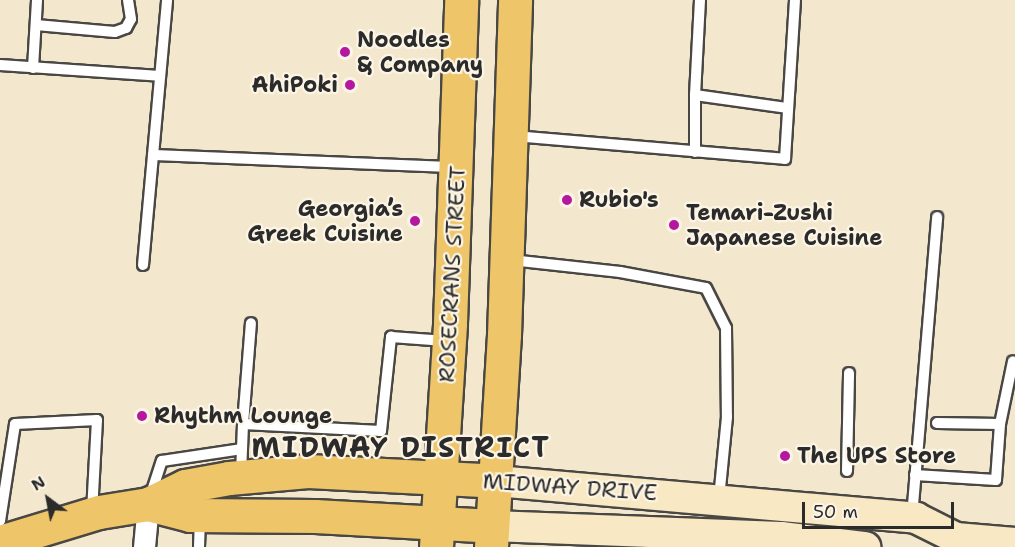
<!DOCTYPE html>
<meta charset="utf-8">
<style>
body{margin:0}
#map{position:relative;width:1015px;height:547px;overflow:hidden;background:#f3e8ce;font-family:"Shantell Sans",sans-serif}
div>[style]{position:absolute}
.roads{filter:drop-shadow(2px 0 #494743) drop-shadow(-2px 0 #494743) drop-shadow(0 2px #494743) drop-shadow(0 -2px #494743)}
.service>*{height:10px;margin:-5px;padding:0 5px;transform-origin:5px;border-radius:5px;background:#fff}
.minor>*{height:21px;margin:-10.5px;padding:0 10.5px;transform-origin:10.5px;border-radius:10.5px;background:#fff}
.secondary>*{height:30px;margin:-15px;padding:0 15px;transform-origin:15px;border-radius:15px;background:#f8e8c3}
.primary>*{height:33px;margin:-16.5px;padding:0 16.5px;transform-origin:16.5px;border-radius:16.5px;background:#eec569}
.dots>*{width:16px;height:16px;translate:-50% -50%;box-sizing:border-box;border:3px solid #fcf5e5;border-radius:50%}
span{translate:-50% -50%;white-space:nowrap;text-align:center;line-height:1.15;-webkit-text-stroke:4.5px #fcf5e5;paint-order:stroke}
.poi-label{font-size:22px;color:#2b2b2b;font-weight:700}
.left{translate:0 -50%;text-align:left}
.right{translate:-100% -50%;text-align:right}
.street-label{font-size:22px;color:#2b2b2b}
.district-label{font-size:28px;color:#2b2b2b;font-weight:700;letter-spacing:1.5px}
.north{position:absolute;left:18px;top:469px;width:60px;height:60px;-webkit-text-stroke:4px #fcf5e5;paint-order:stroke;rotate:328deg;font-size:16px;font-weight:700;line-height:24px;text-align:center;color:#2b2b2b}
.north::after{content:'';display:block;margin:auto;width:21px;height:27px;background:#2b2b2b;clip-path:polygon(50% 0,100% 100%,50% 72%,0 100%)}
.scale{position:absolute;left:802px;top:502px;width:152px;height:27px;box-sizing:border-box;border:3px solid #2b2b2b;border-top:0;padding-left:8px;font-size:18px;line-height:21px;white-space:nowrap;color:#2b2b2b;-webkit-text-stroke:4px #fcf5e5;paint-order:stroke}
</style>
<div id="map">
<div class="roads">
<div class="service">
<i style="left:700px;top:0;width:95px;rotate:93deg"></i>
<i style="left:695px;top:95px;width:94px;rotate:8deg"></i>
<i style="left:36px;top:25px;width:79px;rotate:5.1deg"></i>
<i style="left:115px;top:32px;width:12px;rotate:-20deg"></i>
<i style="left:126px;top:28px;width:10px;rotate:-61deg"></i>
<i style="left:131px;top:19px;width:19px;rotate:-99deg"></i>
<i style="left:0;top:65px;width:160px;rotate:3.9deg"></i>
<i style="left:33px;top:68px;width:68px;rotate:-86.6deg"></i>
<i style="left:695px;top:95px;width:57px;rotate:90deg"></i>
<i style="left:513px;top:136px;width:273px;rotate:4.8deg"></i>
<i style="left:785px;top:159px;width:159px;rotate:-86.4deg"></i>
<i style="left:153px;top:155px;width:298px;rotate:2.3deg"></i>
<i style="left:511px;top:260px;width:110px;rotate:6.3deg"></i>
<i style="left:620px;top:272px;width:87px;rotate:10.5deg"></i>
<i style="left:706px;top:288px;width:45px;rotate:63.4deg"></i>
<i style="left:726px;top:328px;width:89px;rotate:89.4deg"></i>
<i style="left:727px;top:417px;width:81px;rotate:95.6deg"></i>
<i style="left:143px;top:265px;width:266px;rotate:-84.8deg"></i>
<i style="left:243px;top:424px;width:101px;rotate:-85.5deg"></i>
<i style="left:1000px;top:424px;width:64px;rotate:-78.3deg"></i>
<i style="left:847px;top:471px;width:98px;rotate:-88.8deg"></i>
<i style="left:241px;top:474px;width:50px;rotate:-87.7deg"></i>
<i style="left:243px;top:424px;width:138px;rotate:2.9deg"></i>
<i style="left:381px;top:431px;width:95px;rotate:-83.9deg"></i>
<i style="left:391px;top:337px;width:55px;rotate:4.2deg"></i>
<i style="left:915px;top:475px;width:81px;rotate:3.5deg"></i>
<i style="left:996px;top:480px;width:56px;rotate:-85.9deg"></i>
<i style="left:1000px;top:424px;width:63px;rotate:-179.1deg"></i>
<i style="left:151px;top:494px;width:35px;rotate:-72deg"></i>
<i style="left:162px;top:461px;width:81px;rotate:-8.5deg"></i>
<i style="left:912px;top:517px;width:301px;rotate:-85.2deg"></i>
<i style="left:0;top:521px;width:98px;rotate:-81.2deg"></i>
<i style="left:15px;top:424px;width:82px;rotate:-2.8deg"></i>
<i style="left:97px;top:420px;width:91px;rotate:93.1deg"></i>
<i style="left:199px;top:547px;width:28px;rotate:-88deg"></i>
</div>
<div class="minor">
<i style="left:144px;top:547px;width:43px;rotate:-84.7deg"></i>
</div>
<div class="secondary">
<i style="left:496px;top:481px;width:422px;rotate:5deg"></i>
<i style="left:916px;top:518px;width:45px;rotate:26.6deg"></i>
<i style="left:956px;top:538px;width:59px;rotate:4.8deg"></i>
<i style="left:492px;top:526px;width:289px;rotate:2.2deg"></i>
<i style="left:781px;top:537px;width:85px;rotate:6.8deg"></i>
</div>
<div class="primary">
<i style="left:148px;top:504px;width:43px;rotate:14.7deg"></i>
<i style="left:190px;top:515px;width:125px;rotate:0.5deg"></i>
<i style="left:315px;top:516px;width:177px;rotate:3.2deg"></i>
<i style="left:0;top:542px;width:103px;rotate:-16.9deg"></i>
<i style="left:99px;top:512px;width:50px;rotate:-9.3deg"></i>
<i style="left:148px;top:504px;width:41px;rotate:-25.9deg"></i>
<i style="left:185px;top:486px;width:45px;rotate:-10.3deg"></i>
<i style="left:229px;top:478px;width:79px;rotate:-5.1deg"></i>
<i style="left:308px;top:471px;width:188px;rotate:3deg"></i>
<i style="left:436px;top:547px;width:224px;rotate:-86.4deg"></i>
<i style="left:450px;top:323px;width:323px;rotate:-88deg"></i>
<i style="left:491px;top:547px;width:212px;rotate:-86.5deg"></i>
<i style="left:504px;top:335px;width:335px;rotate:-88.1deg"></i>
</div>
</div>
<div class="dots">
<i style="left:345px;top:52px;background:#b5179e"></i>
<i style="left:350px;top:85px;background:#b5179e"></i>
<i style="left:567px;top:200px;background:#b5179e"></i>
<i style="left:415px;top:221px;background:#b5179e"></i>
<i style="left:674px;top:225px;background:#b5179e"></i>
<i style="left:142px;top:416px;background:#b5179e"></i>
<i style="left:785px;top:456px;background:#b5179e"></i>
</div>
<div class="poi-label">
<span class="left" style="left:357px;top:52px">Noodles<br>&amp; Company</span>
<span class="right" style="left:338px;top:85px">AhiPoki</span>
<span class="left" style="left:579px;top:200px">Rubio's</span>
<span class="right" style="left:403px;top:221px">Georgia’s<br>Greek Cuisine</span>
<span class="left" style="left:686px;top:225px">Temari-Zushi<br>Japanese Cuisine</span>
<span class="left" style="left:154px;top:416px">Rhythm Lounge</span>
<span class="left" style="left:797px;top:456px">The UPS Store</span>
</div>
<div class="street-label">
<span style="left:452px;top:274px;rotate:-87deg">ROSECRANS STREET</span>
<span style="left:570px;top:487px;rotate:4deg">MIDWAY DRIVE</span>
</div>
<div class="district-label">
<span style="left:401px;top:447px">MIDWAY DISTRICT</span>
</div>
<div class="north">N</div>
<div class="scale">50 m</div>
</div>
